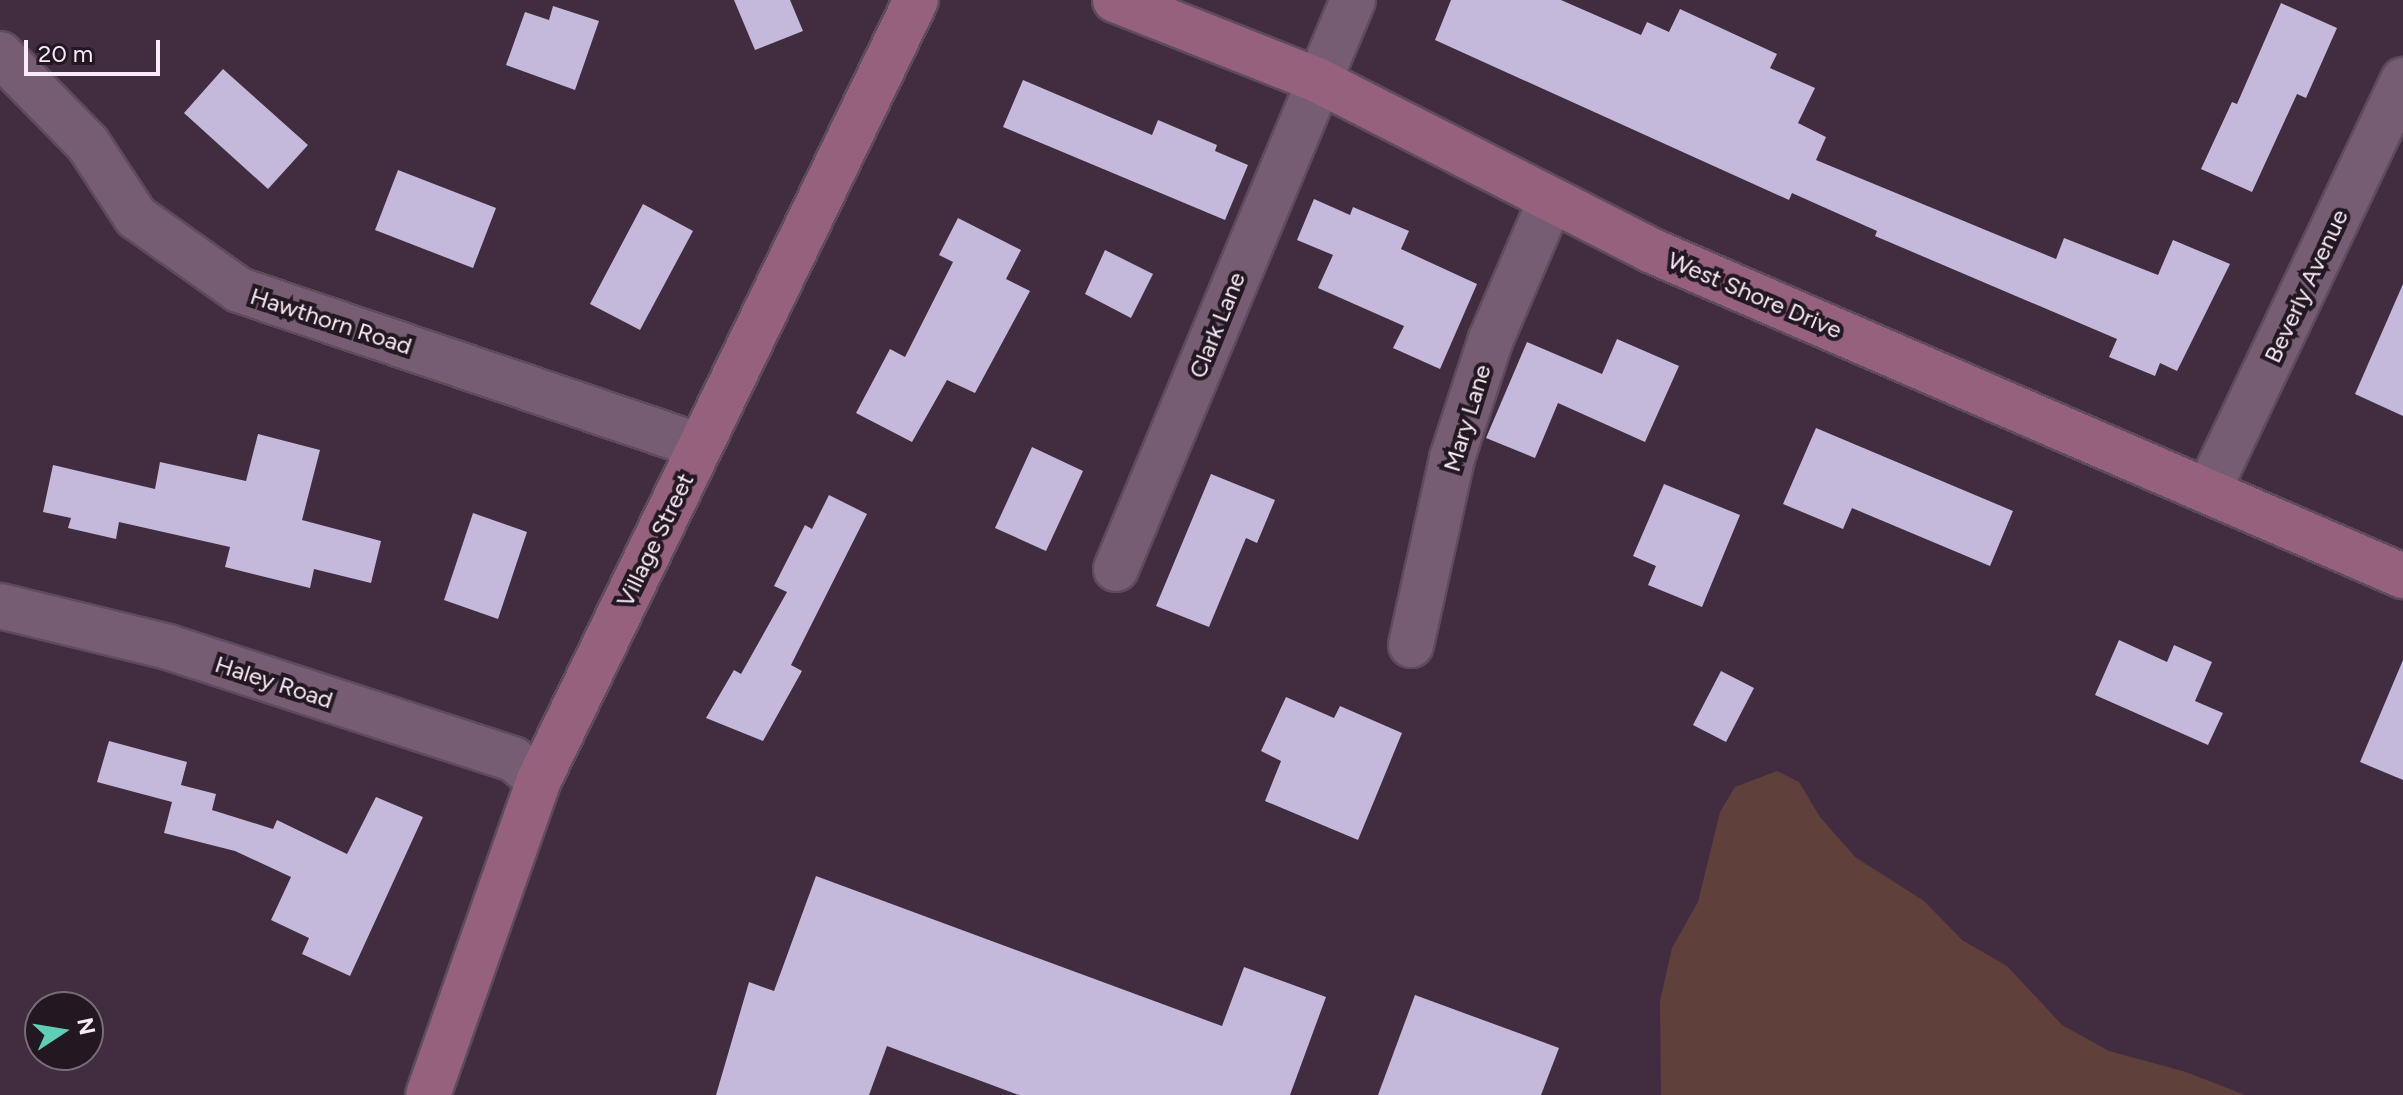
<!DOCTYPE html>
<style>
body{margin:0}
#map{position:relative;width:2403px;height:1095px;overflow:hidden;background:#422c40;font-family:Figtree,sans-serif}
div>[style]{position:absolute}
.green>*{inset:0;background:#5f403a}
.building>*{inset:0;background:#c4b9da}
.roads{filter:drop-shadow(2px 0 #5e4b5c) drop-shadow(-2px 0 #5e4b5c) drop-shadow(0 2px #5e4b5c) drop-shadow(0 -2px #5e4b5c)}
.street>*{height:44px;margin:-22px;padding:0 22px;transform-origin:22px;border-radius:22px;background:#765d73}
.secondary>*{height:44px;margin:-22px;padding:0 22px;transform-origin:22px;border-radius:22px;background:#96617c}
span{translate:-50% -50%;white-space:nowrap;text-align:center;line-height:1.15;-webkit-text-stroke:8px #231821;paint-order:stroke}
.street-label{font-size:24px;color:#f9eaf7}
.north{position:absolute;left:24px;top:991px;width:80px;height:80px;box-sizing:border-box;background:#231821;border:2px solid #796c77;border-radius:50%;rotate:78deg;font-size:22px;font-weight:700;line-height:32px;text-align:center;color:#f9eaf7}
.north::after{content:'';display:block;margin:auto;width:28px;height:36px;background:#5eceb7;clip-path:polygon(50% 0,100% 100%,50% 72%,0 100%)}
.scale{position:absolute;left:24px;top:40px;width:136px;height:36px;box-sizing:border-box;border:4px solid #f9eaf7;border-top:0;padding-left:10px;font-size:24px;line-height:28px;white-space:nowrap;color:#f9eaf7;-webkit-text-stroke:6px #231821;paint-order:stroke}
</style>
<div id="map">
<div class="green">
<i style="clip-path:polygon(1777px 771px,1799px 782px,1820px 817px,1855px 857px,1924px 901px,1962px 940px,2007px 966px,2062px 1025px,2109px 1051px,2186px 1072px,2245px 1095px,1661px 1095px,1660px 1001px,1672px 948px,1698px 902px,1720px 812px,1735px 787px)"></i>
</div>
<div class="building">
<i style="clip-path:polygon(734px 0,790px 0,803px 31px,755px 50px)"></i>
<i style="clip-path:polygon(1451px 0,1561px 0,1641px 35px,1647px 22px,1669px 32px,1680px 9px,1777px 54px,1770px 68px,1815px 88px,1798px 123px,1826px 137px,1816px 160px,2056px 259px,2064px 238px,2158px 275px,2173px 240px,2230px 264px,2177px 371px,2160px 363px,2155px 376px,2109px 357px,2117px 339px,1875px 236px,1877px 231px,1792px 193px,1789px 200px,1435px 40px)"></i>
<i style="clip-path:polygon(2281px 3px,2337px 28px,2306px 98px,2297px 94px,2252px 192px,2201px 169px,2232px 102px,2237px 104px)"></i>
<i style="clip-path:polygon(553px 6px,599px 21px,575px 90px,506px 65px,525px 12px,549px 20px)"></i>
<i style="clip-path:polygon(223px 69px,308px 145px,268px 189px,184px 113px)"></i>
<i style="clip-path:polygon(1023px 80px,1152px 135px,1158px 120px,1217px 145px,1215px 151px,1248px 165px,1225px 220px,1003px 127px)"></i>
<i style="clip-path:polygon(398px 170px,496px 208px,473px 268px,375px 230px)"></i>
<i style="clip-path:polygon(1314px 199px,1350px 215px,1353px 207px,1409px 231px,1401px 249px,1477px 284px,1440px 369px,1393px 348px,1404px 326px,1318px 288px,1333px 255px,1297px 240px)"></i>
<i style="clip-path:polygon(643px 204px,693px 231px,640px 330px,590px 304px)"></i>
<i style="clip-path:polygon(958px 218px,1021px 250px,1006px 279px,1030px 291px,975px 393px,947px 380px,912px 442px,856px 413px,890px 349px,905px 357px,953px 262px,939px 255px)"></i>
<i style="clip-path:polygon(1105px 250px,1153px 274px,1131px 318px,1085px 294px)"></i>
<i style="clip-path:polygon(2403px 284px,2403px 416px,2355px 394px)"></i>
<i style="clip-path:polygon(1617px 339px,1679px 366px,1645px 442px,1558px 403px,1535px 458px,1486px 438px,1527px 342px,1602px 374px)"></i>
<i style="clip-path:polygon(1816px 428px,2013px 511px,1990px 566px,1852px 508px,1843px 529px,1783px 504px)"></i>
<i style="clip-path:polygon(258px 434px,320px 450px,302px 520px,381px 541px,371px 583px,314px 569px,310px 588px,225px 567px,230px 547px,119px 522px,116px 539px,68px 528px,71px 518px,43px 512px,53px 465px,155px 489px,160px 462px,246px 481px)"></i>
<i style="clip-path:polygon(1032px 447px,1083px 471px,1046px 551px,995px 528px)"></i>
<i style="clip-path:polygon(1211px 474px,1275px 500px,1257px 543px,1246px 538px,1209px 627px,1156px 606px)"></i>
<i style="clip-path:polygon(1664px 484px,1740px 515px,1702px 607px,1648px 585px,1656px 566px,1633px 556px)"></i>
<i style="clip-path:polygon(829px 495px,867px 514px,791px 665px,802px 671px,763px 741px,706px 718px,734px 670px,741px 674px,787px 592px,774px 586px,805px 525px,812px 529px)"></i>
<i style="clip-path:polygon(473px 513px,527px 532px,498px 619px,444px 600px)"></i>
<i style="clip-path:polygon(2119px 640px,2167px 662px,2174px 645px,2212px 662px,2195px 701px,2223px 713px,2208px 745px,2095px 695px)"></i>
<i style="clip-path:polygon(2403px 660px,2403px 780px,2360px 762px)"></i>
<i style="clip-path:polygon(1721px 671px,1754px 688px,1726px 742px,1693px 725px)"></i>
<i style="clip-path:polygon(1286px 697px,1334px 718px,1340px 706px,1402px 733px,1358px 840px,1265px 801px,1281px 761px,1261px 751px)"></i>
<i style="clip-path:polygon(109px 741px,187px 762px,181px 785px,216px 794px,212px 810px,273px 829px,277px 820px,347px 854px,376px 797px,423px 817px,350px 976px,302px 954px,309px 938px,271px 920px,291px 877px,235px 851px,164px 833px,172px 802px,97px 782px)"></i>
<i style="clip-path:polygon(816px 876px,1222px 1026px,1244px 967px,1326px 997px,1290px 1095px,1019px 1095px,887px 1046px,869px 1095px,716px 1095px,749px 982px,774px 991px)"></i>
<i style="clip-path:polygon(1415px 995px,1559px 1048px,1541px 1095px,1378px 1095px)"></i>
</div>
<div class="roads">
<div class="street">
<i style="left:0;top:54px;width:126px;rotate:45.6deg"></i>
<i style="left:88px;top:144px;width:87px;rotate:56.7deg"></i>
<i style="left:136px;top:217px;width:126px;rotate:35.3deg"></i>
<i style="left:239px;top:290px;width:487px;rotate:18.7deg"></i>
<i style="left:2208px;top:491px;width:455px;rotate:-64.6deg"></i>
<i style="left:1116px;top:569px;width:616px;rotate:-67.39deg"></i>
<i style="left:0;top:606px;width:173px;rotate:13.7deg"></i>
<i style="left:168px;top:647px;width:363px;rotate:18deg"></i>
<i style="left:513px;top:759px;width:33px;rotate:39deg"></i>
<i style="left:1411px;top:645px;width:191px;rotate:-77.6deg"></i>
<i style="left:1452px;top:458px;width:125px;rotate:-71.9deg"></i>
<i style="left:1491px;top:339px;width:152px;rotate:-66.8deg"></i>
</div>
<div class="secondary">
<i style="left:1115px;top:0;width:217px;rotate:21.6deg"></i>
<i style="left:1317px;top:80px;width:374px;rotate:27deg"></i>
<i style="left:1650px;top:250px;width:821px;rotate:23.41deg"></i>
<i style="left:428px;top:1095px;width:334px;rotate:-70.6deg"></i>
<i style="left:539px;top:780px;width:866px;rotate:-64.2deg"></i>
</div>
</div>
<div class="street-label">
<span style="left:2306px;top:286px;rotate:-65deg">Beverly Avenue</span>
<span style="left:1755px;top:295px;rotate:23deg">West Shore Drive</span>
<span style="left:331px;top:321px;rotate:18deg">Hawthorn Road</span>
<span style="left:1217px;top:325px;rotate:-68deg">Clark Lane</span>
<span style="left:1467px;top:418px;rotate:-73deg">Mary Lane</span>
<span style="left:655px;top:540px;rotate:-64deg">Village Street</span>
<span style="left:274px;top:682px;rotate:18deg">Haley Road</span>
</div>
<div class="north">N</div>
<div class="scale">20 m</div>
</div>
